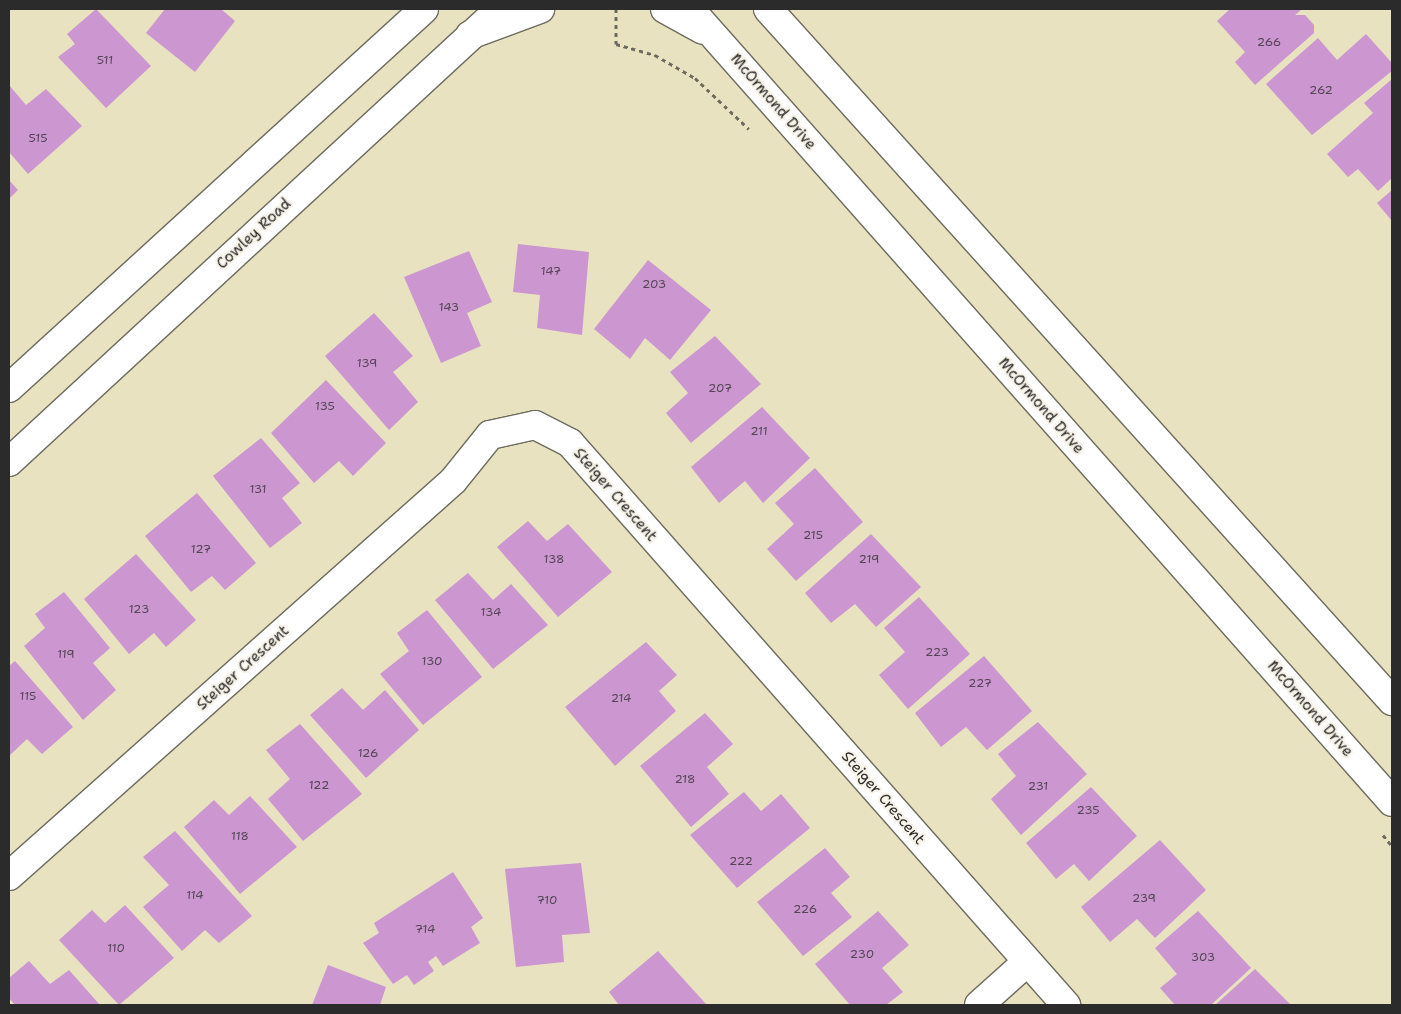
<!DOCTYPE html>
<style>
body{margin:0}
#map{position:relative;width:1401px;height:1014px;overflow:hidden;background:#e8e2c0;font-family:"Shantell Sans",sans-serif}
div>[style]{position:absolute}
.building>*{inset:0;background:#cc96d1}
.path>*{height:3px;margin-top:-1.5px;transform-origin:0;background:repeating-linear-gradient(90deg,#6d6b5f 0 4px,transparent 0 8px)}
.roads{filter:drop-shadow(1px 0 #6d6b5f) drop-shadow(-1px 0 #6d6b5f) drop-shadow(0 1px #6d6b5f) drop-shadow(0 -1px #6d6b5f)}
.minor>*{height:28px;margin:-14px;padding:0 14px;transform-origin:14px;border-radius:14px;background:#fff}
.secondary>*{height:28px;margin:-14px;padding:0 14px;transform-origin:14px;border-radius:14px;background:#fff}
span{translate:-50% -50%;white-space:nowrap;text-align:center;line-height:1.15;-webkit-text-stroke:4.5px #f7f3e8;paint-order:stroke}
.number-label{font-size:12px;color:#534654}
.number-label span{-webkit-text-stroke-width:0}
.street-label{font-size:15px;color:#2b2b2b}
.frame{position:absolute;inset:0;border:10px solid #2b2b2b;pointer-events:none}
</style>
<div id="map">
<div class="building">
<i style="clip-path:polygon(96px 9px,151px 66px,106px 108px,58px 57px,75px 44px,67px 34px)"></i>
<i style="clip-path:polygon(165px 9px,221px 9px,235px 21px,195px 72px,146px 33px)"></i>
<i style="clip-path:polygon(1230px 9px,1302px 9px,1295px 15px,1305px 15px,1314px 25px,1314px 33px,1255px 85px,1235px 62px,1245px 52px,1217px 21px)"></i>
<i style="clip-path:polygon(1366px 34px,1392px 63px,1392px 71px,1312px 135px,1266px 84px,1318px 38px,1337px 60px)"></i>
<i style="clip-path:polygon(1392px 79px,1392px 178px,1378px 191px,1358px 169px,1348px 177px,1327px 154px,1373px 113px,1364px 103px)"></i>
<i style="clip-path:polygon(9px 85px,26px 105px,46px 89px,82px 126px,28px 174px,9px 152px)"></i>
<i style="clip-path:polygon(9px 180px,18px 190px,9px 199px)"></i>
<i style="clip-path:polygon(1392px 190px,1392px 221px,1377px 203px)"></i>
<i style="clip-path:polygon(518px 244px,589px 252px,582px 335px,537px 328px,540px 295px,513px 292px)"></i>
<i style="clip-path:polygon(469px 251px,492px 302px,467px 313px,481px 346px,441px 363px,404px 277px)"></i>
<i style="clip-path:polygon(648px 260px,711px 310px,670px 360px,645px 338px,630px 359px,594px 329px)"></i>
<i style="clip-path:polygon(374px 313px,413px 356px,393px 372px,418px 402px,389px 430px,325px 356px)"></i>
<i style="clip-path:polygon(715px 336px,761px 384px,691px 443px,666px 413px,688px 393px,670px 372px)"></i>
<i style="clip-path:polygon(326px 380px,386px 443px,353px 476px,339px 461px,314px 483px,271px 433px)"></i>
<i style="clip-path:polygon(762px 407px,810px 458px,763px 503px,745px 481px,719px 503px,691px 467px)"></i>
<i style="clip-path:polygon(261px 438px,300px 483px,282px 498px,302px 523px,270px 548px,213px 476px)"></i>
<i style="clip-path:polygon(815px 468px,863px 522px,796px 581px,767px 549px,794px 524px,775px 503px)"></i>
<i style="clip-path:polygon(197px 493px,256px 563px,225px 590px,212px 576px,191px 592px,145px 536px)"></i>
<i style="clip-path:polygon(528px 521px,547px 541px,568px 524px,612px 572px,558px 617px,497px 547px)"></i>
<i style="clip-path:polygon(871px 534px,921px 587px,876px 627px,855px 604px,831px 623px,805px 593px)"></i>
<i style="clip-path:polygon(136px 554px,196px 620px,166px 647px,154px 633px,129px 654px,84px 599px)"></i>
<i style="clip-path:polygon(468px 573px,493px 600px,511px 584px,548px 625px,493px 669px,435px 600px)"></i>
<i style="clip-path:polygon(64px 592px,110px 648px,93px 663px,116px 690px,83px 720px,24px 646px,45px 628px,35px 614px)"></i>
<i style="clip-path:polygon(919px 597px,970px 654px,908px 709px,879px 675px,905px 652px,884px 628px)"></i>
<i style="clip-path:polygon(427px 610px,482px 677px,423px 725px,380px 674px,409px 651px,397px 633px)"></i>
<i style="clip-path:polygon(646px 642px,677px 675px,659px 691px,676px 711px,615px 766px,565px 707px)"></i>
<i style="clip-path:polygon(984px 656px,1032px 711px,987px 750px,966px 727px,941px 747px,915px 713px)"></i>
<i style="clip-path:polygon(15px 661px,73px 727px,42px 754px,27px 739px,9px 756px,9px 666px)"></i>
<i style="clip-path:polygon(342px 688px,363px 710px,385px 690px,419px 730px,366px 778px,310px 715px)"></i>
<i style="clip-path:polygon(705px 713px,733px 744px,707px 767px,729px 794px,691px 827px,640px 766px)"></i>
<i style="clip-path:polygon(1038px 722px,1087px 774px,1021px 835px,991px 799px,1016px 776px,998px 754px)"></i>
<i style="clip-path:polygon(300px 724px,362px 794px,303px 841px,268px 799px,290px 779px,266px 750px)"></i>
<i style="clip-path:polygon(1091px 787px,1137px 836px,1089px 881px,1074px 864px,1056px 879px,1026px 843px)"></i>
<i style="clip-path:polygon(744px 792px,761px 811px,781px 794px,810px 828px,737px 888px,690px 835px)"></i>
<i style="clip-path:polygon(250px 796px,297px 847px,240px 894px,184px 827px,214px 800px,229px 815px)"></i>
<i style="clip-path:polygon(175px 831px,252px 916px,219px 943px,205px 930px,182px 951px,143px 907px,169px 885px,143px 857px)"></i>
<i style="clip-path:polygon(1160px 840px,1206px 890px,1155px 938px,1137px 919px,1110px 942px,1081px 907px)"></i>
<i style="clip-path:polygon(825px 848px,850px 877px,831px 893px,852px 917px,803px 956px,757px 902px)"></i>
<i style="clip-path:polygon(581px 863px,590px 933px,562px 935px,564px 962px,516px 967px,505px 869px)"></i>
<i style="clip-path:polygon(453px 872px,483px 918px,471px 927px,480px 943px,443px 966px,436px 956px,428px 962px,434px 971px,414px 985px,407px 975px,393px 984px,363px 943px,379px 933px,374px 923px)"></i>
<i style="clip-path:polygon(125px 905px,174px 958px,119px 1005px,59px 940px,92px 910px,105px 923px)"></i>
<i style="clip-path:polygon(878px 911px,909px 945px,882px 968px,903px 992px,886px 1005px,850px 1005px,815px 964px)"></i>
<i style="clip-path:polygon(1198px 911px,1251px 968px,1211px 1005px,1175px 1005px,1160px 988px,1177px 974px,1155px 948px)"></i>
<i style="clip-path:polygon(658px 951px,706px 1004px,619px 1005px,609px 992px)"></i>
<i style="clip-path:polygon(29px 961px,50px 984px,69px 970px,100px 1005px,15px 1005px,9px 998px,9px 978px)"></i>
<i style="clip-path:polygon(328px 965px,386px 987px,380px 1005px,312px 1005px)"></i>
<i style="clip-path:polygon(1255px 969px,1291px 1005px,1215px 1005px)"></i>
</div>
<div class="path">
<i style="left:616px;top:9px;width:35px;rotate:90deg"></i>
<i style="left:616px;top:44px;width:41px;rotate:15.8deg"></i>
<i style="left:655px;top:55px;width:46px;rotate:29.9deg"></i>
<i style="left:695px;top:78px;width:74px;rotate:43.4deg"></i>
<i style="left:1383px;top:835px;width:14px;rotate:51deg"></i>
</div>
<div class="roads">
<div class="minor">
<i style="left:9px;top:388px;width:562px;rotate:-42.4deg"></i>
<i style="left:9px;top:462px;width:653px;rotate:-42.7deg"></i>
<i style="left:9px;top:876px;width:594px;rotate:-41.66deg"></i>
<i style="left:453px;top:481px;width:59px;rotate:-51.2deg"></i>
<i style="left:490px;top:435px;width:46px;rotate:-12.5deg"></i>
<i style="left:535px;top:425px;width:39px;rotate:27deg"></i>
<i style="left:570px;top:443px;width:750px;rotate:48.57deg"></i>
<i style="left:979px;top:1005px;width:64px;rotate:-41.9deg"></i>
</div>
<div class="secondary">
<i style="left:665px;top:9px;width:43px;rotate:28.9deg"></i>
<i style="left:690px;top:9px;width:1059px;rotate:48.48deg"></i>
<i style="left:768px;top:9px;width:932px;rotate:47.96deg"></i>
<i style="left:470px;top:35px;width:75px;rotate:-20.4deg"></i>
</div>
</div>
<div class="number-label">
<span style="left:1269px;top:43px">266</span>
<span style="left:105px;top:61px">511</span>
<span style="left:1321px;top:91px">262</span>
<span style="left:38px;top:139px">515</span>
<span style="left:551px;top:272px">147</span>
<span style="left:654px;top:285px">203</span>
<span style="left:449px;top:308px">143</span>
<span style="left:367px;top:364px">139</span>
<span style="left:720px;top:389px">207</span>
<span style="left:325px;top:407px">135</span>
<span style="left:759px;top:432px">211</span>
<span style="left:258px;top:490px">131</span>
<span style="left:813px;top:536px">215</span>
<span style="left:201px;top:550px">127</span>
<span style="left:554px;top:560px">138</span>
<span style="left:869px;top:560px">219</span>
<span style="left:139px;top:610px">123</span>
<span style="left:491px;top:613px">134</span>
<span style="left:937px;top:653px">223</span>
<span style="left:66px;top:655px">119</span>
<span style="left:432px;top:662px">130</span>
<span style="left:980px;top:684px">227</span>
<span style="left:28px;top:697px">115</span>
<span style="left:621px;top:699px">214</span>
<span style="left:368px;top:754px">126</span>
<span style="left:685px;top:780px">218</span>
<span style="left:319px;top:786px">122</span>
<span style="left:1038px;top:787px">231</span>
<span style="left:1088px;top:811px">235</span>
<span style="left:240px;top:837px">118</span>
<span style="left:741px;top:862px">222</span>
<span style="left:195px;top:896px">114</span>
<span style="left:1144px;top:899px">239</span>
<span style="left:547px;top:901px">710</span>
<span style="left:805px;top:910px">226</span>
<span style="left:425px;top:930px">714</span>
<span style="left:116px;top:949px">110</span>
<span style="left:862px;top:955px">230</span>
<span style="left:1203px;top:958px">303</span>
</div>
<div class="street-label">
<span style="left:773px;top:102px;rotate:49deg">McOrmond Drive</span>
<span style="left:254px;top:234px;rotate:-43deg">Cowley Road</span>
<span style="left:1041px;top:406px;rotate:49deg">McOrmond Drive</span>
<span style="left:615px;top:495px;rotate:49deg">Steiger Crescent</span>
<span style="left:243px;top:668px;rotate:-42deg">Steiger Crescent</span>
<span style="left:1310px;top:709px;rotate:49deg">McOrmond Drive</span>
<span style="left:883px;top:798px;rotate:49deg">Steiger Crescent</span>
</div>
<div class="frame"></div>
</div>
